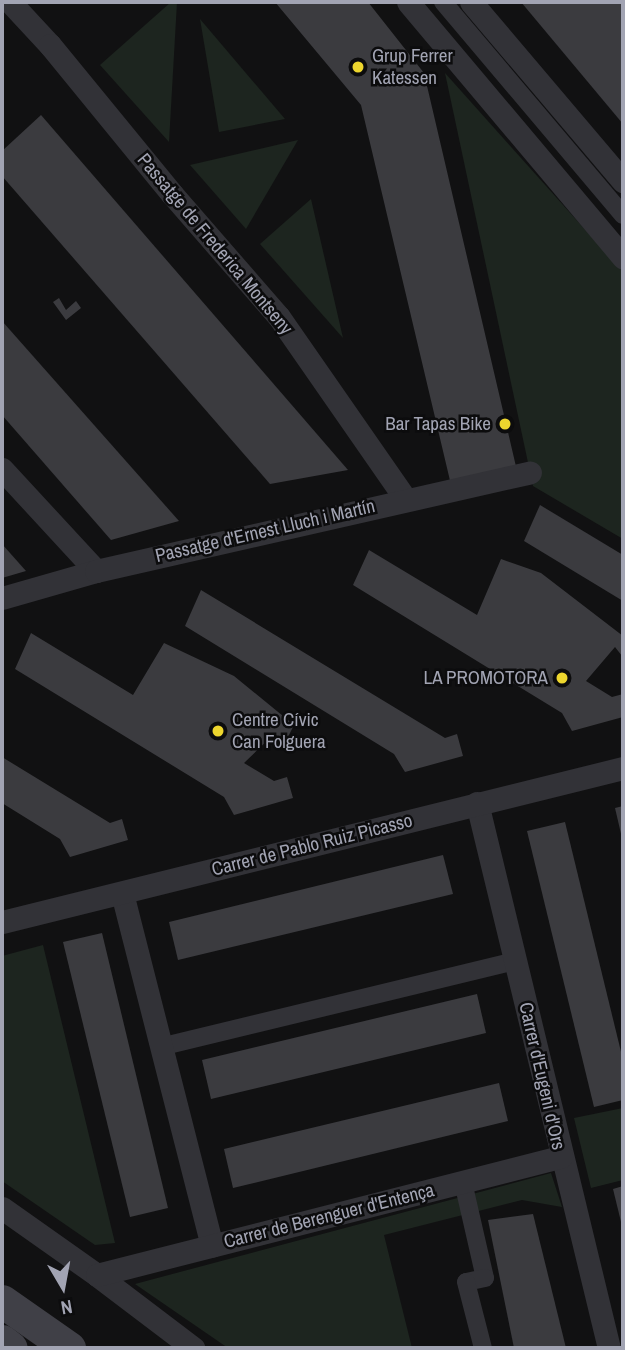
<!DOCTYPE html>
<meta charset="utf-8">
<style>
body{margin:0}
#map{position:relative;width:625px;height:1350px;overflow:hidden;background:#111112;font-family:"Archivo Narrow",sans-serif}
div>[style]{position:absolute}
.green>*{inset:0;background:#1d251f}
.building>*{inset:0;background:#3b3b3f}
.pedestrian>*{height:18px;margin:-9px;padding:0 9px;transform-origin:9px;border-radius:9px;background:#323237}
.minor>*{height:23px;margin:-11.5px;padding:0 11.5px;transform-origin:11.5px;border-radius:11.5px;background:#323237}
.secondary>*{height:33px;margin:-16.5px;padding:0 16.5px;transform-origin:16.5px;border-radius:16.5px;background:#404047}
.dots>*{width:19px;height:19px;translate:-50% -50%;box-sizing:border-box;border:4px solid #0c0c0d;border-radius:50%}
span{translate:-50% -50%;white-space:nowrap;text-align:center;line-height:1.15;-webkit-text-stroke:5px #0c0c0d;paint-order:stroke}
.poi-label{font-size:19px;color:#a2a4b3}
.left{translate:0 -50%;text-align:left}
.right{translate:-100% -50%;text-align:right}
.street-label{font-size:19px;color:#a2a4b3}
.frame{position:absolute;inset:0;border:4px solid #a2a4b3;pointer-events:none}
.north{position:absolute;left:28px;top:1252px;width:70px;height:70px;-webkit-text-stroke:5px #0c0c0d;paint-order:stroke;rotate:170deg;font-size:19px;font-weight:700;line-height:28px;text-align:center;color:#a2a4b3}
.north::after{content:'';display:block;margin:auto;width:24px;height:32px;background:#a2a4b3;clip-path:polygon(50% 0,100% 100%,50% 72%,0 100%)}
</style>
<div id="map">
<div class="green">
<i style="clip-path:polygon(171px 2px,177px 2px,169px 142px,100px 65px)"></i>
<i style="clip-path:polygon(200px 19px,285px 119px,219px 132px)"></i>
<i style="clip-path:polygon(445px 73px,623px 272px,623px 539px,533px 486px)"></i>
<i style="clip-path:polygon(298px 140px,246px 229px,190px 165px)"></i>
<i style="clip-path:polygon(311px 199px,343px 338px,260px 244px)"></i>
<i style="clip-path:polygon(43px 945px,115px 1243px,95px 1245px,2px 1181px,2px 956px)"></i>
<i style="clip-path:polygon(623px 1108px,623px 1180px,591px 1188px,574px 1118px)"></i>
<i style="clip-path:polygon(551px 1173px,562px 1207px,522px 1200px,384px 1235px,412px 1348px,228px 1348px,135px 1284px)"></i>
</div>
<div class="building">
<i style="clip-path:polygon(275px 2px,368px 2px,424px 73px,518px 475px,452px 489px,361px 105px)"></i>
<i style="clip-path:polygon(521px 2px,623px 2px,623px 124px)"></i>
<i style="clip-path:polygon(41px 115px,348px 470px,270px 484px,2px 176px,2px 151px)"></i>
<i style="clip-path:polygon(59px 298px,66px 310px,76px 301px,81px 308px,66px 320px,53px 302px)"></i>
<i style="clip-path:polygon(2px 321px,179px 521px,111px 540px,2px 415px)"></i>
<i style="clip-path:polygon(540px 505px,623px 555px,623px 601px,524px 541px)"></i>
<i style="clip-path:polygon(2px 544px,26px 571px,2px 578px)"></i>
<i style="clip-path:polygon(369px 550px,477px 615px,501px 559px,541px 573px,623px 636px,622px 656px,615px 647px,586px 681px,612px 697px,623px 694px,623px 717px,572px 731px,562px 713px,353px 585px)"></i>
<i style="clip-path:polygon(201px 590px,445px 738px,457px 734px,463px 756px,405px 772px,394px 754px,185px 626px)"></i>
<i style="clip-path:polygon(31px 633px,133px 695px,164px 643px,234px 676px,294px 725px,286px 741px,274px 734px,244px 763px,274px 781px,287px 777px,293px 798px,234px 815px,224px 797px,15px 669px)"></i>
<i style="clip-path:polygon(2px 757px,110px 823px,122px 819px,128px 840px,70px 857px,60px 839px,2px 803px)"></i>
<i style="clip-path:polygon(623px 806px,623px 838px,622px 838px,615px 808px)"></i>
<i style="clip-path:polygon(565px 822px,623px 1060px,623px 1100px,594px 1107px,527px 831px)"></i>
<i style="clip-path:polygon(443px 855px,453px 894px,178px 960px,169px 922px)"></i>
<i style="clip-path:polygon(102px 933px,168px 1208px,130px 1217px,63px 942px)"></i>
<i style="clip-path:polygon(477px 994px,486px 1033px,211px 1099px,202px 1060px)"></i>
<i style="clip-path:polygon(499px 1083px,508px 1121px,233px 1188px,224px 1149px)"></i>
<i style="clip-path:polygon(623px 1186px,623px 1226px,622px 1226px,613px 1189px)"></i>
<i style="clip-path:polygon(533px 1214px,566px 1348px,514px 1348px,488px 1220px)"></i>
</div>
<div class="pedestrian">
<i style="left:443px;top:2px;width:279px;rotate:49.8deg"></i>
<i style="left:160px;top:1047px;width:365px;rotate:-13.6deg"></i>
<i style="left:463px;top:1182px;width:98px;rotate:77.1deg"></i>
<i style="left:485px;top:1278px;width:19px;rotate:168deg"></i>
<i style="left:466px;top:1282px;width:68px;rotate:75.6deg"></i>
</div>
<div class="minor">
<i style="left:10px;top:2px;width:59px;rotate:47.1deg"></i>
<i style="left:50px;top:45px;width:193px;rotate:50.7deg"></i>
<i style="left:172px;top:194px;width:163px;rotate:49deg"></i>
<i style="left:279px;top:317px;width:221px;rotate:55.2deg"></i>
<i style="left:408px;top:2px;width:334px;rotate:49.9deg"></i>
<i style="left:471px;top:2px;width:235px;rotate:49.7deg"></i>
<i style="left:2px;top:469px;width:139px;rotate:47.3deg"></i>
<i style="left:2px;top:598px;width:98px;rotate:-16deg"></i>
<i style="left:96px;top:571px;width:445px;rotate:-12.8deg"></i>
<i style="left:477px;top:803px;width:561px;rotate:76.39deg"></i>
<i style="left:122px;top:893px;width:364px;rotate:75.7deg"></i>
<i style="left:2px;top:922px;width:640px;rotate:-13.93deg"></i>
<i style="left:2px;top:1208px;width:116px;rotate:35.2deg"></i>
<i style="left:97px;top:1275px;width:121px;rotate:37.2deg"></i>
<i style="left:97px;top:1275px;width:479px;rotate:-14.3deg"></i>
</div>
<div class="secondary">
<i style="left:2px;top:1301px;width:82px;rotate:35deg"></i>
<i style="left:2px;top:1341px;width:11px;rotate:38deg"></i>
</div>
<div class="dots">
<i style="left:358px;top:67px;background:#edd62e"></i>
<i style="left:505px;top:424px;background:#edd62e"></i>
<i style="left:562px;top:678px;background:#edd62e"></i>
<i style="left:218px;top:731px;background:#edd62e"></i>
</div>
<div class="poi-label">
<span class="left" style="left:372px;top:67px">Grup Ferrer<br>Katessen</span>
<span class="right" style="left:491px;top:424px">Bar Tapas Bike</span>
<span class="right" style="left:548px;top:678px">LA PROMOTORA</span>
<span class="left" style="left:232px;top:731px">Centre Cívic<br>Can Folguera</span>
</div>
<div class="street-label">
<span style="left:215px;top:244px;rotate:50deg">Passatge de Frederica Montseny</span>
<span style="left:265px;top:531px;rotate:-13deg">Passatge d'Ernest Lluch i Martín</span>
<span style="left:312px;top:845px;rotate:-14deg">Carrer de Pablo Ruiz Picasso</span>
<span style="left:542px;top:1076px;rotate:77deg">Carrer d'Eugeni d'Ors</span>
<span style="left:329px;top:1216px;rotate:-14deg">Carrer de Berenguer d'Entença</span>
</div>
<div class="frame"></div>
<div class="north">N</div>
</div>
